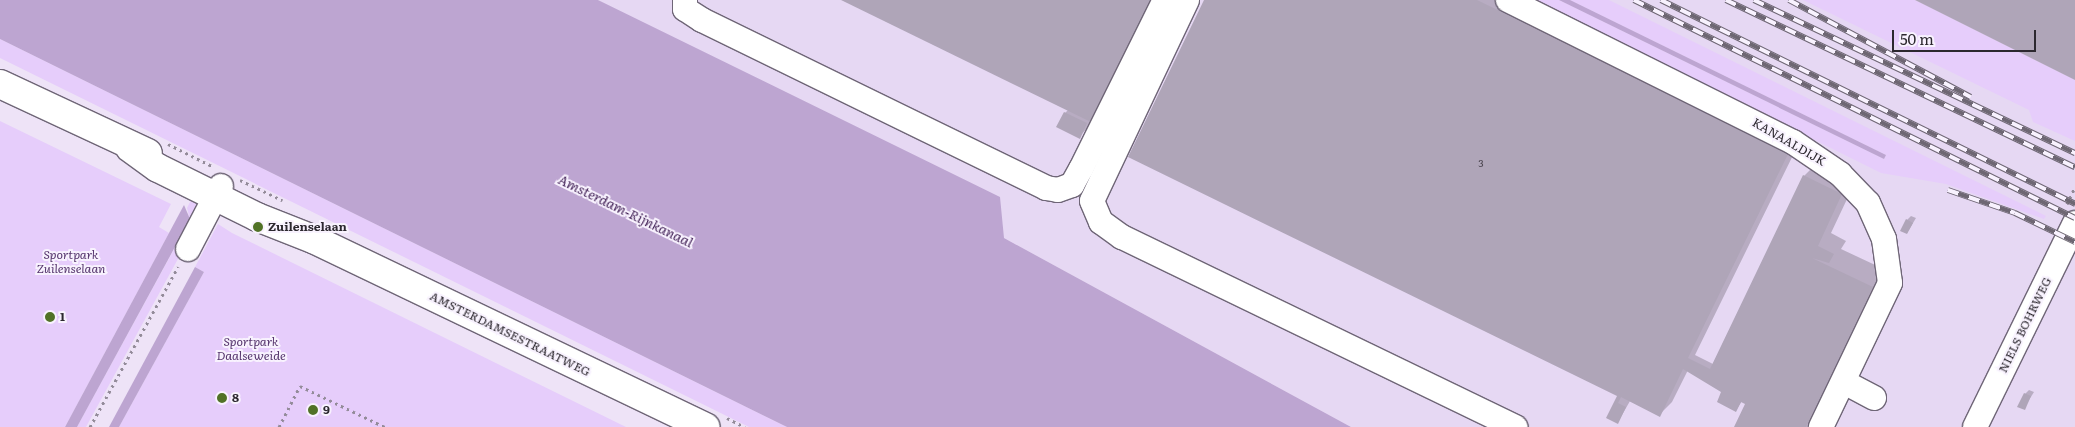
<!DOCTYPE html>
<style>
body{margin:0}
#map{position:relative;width:2075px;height:427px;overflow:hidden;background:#eee3f7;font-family:Literata,serif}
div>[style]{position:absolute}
.built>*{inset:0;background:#e6d8f3}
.green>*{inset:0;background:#e6cdfb}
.water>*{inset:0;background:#bda5d1}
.shadow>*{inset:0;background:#0003}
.building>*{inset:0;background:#afa5b8}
.path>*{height:3px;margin-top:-1.5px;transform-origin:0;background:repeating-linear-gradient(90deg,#938b99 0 2.5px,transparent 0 6.5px)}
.roads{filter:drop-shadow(1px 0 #6f6677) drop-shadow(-1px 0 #6f6677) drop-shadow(0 1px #6f6677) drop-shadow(0 -1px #6f6677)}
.minor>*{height:24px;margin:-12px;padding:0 12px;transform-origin:12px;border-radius:12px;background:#fff}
.major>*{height:28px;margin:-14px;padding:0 14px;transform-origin:14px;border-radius:14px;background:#fff}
.rail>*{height:5.5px;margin-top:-2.75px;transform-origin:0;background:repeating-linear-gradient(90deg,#f8f2fe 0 11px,#6e6773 0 22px);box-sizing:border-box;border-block:1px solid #6e6773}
.dots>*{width:14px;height:14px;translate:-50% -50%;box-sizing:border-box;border:2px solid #f8f2fe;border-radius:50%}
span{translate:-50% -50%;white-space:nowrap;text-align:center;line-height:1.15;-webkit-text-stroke:4px #f8f2fe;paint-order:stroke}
.number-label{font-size:10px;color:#4d4751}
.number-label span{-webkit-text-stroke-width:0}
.street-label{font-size:12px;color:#2c282f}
.poi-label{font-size:12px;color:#2c282f;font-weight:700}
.left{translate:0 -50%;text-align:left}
.park-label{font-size:12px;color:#55356d;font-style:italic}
.water-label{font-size:14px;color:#3f1e54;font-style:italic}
.scale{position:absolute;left:1892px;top:30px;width:144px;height:22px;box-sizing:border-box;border:2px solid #2c282f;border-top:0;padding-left:6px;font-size:15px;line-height:18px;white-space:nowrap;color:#2c282f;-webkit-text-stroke:4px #f8f2fe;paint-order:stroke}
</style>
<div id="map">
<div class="built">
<i style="clip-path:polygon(598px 0,2075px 0,2075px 427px,1351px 427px,1004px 238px)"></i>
</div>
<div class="green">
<i style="clip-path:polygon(1534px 0,1559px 0,1884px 159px,1886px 155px,1570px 0,1609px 0,2046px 216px,2044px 219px,1946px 184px,1881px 173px)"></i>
<i style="clip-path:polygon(1803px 0,1915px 0,2075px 80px,2075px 141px,2033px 122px,2029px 110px)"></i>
<i style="clip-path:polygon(0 39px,787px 427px,749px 427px,0 58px)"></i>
<i style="clip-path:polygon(0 121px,171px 204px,159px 227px,169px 233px,65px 427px,0 427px)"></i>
<i style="clip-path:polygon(195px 192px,199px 200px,196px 226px,86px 427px,77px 427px,190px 220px,187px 208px)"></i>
<i style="clip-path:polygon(218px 224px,232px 233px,626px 427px,119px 427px,204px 272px,195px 267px)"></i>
</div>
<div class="water">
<i style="clip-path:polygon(0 0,598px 0,1000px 197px,1004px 238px,1351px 427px,787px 427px,0 39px)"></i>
<i style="clip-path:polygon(1559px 0,1570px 0,1886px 155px,1884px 159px)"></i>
<i style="clip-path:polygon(184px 205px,190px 219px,169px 258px,77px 427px,65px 427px)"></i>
<i style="clip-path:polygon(195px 267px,204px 272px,119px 427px,109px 427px)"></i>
</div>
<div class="shadow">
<i style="clip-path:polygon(843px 0,1105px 109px,1079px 137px,1065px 113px,1068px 110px)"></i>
<i style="clip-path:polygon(1206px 0,1515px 0,1801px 139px,1695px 355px,1713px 364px,1804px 176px,1820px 160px,1857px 178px,1831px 233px,1846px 241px,1841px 249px,1888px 271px,1818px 416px,1807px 427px,1736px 427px,1747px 403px,1742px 401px,1736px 410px,1724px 392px,1688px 370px,1672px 402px,1659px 415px,1630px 401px,1618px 422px,1608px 418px,1619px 395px)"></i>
<i style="clip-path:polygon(1911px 216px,1916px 218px,1907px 233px,1907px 220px)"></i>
<i style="clip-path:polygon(2029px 390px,2034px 392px,2024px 408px,2025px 394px)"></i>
</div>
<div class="building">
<i style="clip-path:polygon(841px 0,1152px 0,1093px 123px)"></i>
<i style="clip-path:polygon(1204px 0,1477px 0,1789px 152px,1688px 358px,1710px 369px,1803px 175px,1842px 194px,1818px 246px,1834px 254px,1829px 263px,1812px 258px,1873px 287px,1806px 427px,1734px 427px,1745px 404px,1741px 402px,1736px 412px,1717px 402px,1721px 392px,1683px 369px,1660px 417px,1621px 397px,1618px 403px,1626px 407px,1618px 424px,1606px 418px,1617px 396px,1128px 157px)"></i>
<i style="clip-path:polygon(1915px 0,2075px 0,2075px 80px)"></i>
<i style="clip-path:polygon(1064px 112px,1087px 123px,1080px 139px,1056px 127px)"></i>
<i style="clip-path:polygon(1906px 219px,1913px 223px,1907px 234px,1900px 231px)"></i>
<i style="clip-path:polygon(2024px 393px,2031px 396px,2025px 410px,2017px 407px)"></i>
</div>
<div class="path">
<i style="left:168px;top:144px;width:51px;rotate:26.6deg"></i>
<i style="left:240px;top:180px;width:47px;rotate:25.5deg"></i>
<i style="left:2067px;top:204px;width:19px;rotate:-65deg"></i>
<i style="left:727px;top:418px;width:20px;rotate:27deg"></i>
<i style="left:90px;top:427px;width:183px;rotate:-61.2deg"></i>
<i style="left:279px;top:427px;width:46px;rotate:-62.9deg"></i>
<i style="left:300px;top:386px;width:94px;rotate:25.8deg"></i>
</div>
<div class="roads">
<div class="minor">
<i style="left:685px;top:0;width:9px;rotate:90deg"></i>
<i style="left:685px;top:9px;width:20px;rotate:33deg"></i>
<i style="left:702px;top:20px;width:383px;rotate:26deg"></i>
<i style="left:1046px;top:188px;width:12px;rotate:9deg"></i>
<i style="left:1058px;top:190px;width:15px;rotate:-20deg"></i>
<i style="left:1072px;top:185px;width:18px;rotate:-61deg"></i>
<i style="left:1081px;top:169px;width:189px;rotate:-63.6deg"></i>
<i style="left:1187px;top:0;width:222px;rotate:115.3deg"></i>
<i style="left:1092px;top:201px;width:23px;rotate:67deg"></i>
<i style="left:1101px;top:222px;width:26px;rotate:36deg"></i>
<i style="left:1122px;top:237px;width:437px;rotate:25.8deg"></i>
<i style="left:1508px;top:0;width:318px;rotate:26.5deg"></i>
<i style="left:1793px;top:142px;width:57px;rotate:34.2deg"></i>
<i style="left:1840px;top:174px;width:40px;rotate:46deg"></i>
<i style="left:1868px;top:203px;width:39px;rotate:66deg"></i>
<i style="left:1884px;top:239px;width:44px;rotate:82.2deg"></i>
<i style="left:1890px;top:283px;width:160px;rotate:115.6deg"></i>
<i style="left:188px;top:249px;width:71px;rotate:-62.4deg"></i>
<i style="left:1844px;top:382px;width:34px;rotate:28deg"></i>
<i style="left:1975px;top:427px;width:227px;rotate:-63.9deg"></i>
</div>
<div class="major">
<i style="left:0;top:84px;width:163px;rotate:25deg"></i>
<i style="left:130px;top:148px;width:34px;rotate:36deg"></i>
<i style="left:158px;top:168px;width:110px;rotate:26.3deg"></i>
<i style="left:257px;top:217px;width:62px;rotate:21.6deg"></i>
<i style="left:315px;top:240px;width:433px;rotate:25.6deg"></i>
</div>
</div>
<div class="rail">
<i style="left:1634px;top:0;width:492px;rotate:26.3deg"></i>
<i style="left:1661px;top:0;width:462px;rotate:26.2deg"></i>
<i style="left:1726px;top:0;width:387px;rotate:25.6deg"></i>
<i style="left:1754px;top:0;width:356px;rotate:25.5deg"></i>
<i style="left:1789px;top:0;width:206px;rotate:28.1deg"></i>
<i style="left:1948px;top:190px;width:71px;rotate:18.9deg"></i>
<i style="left:2015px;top:213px;width:67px;rotate:25.8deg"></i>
</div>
<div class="dots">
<i style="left:258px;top:227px;background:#517127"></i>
<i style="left:50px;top:317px;background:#517127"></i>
<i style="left:222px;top:398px;background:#517127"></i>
<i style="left:313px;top:410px;background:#517127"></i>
</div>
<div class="number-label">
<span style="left:1481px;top:163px">3</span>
</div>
<div class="street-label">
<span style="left:1789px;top:142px;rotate:30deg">KANAALDIJK</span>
<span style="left:2025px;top:325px;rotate:-64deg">NIELS BOHRWEG</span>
<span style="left:510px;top:334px;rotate:26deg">AMSTERDAMSESTRAATWEG</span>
</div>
<div class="poi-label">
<span class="left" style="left:268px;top:227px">Zuilenselaan</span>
<span class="left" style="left:60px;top:317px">1</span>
<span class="left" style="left:232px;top:398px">8</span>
<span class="left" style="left:323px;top:410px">9</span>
</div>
<div class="park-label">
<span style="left:71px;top:262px">Sportpark<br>Zuilenselaan</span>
<span style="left:251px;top:349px">Sportpark<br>Daalseweide</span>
</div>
<div class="water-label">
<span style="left:626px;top:210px;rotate:26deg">Amsterdam-Rijnkanaal</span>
</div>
<div class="scale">50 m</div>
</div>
